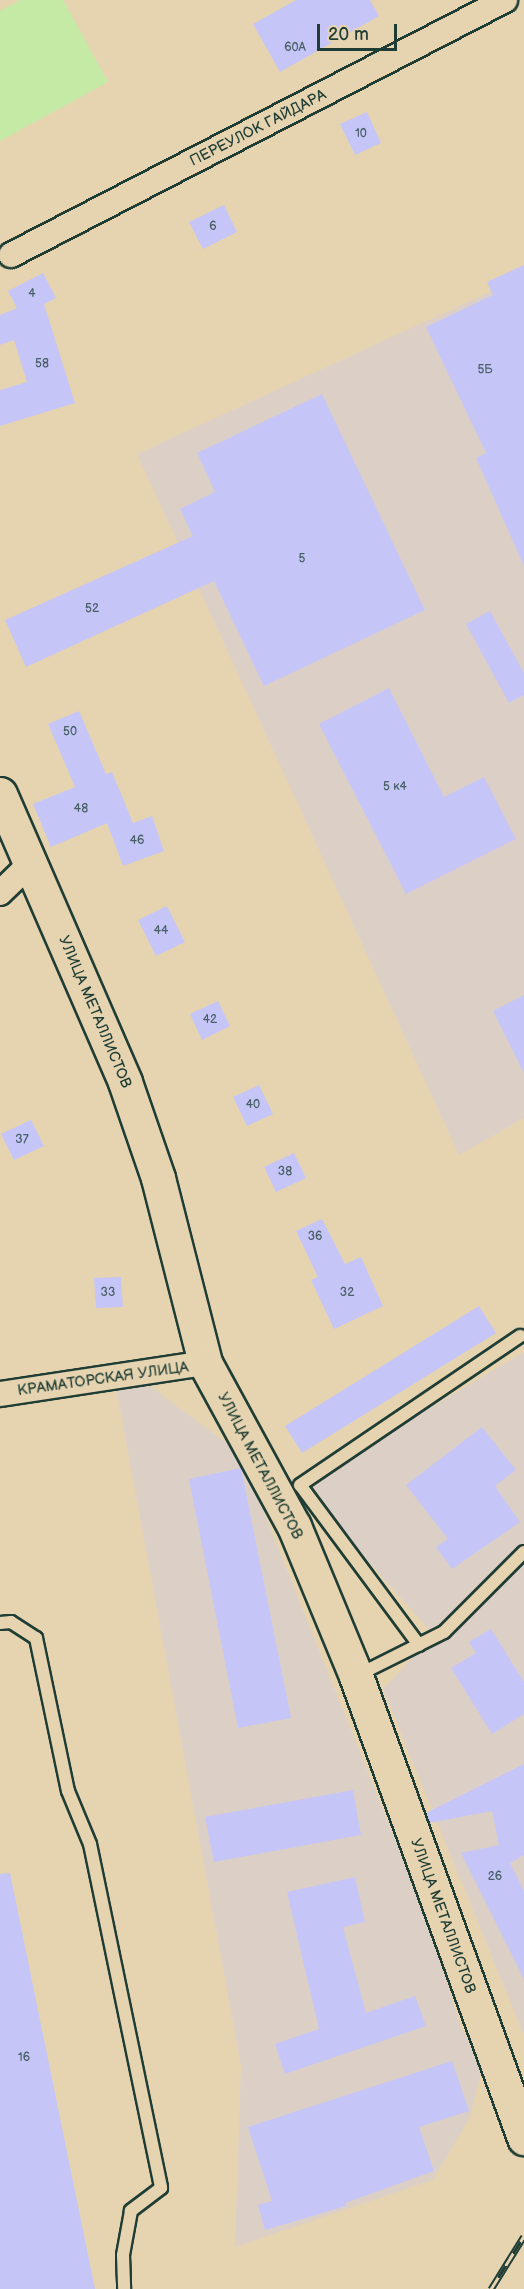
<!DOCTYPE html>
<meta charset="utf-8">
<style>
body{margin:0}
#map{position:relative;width:524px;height:2289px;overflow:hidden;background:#e6d4b1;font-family:"Balsamiq Sans",sans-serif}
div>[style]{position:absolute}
.built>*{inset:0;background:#dcd0c6}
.green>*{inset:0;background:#c4eaa5}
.building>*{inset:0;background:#c5c5f7}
.roads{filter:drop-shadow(2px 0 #1f3d34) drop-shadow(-2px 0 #1f3d34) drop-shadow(0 2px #1f3d34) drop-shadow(0 -2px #1f3d34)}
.lane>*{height:12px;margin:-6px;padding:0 6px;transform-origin:6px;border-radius:6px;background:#e6d4b1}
.street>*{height:24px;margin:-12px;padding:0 12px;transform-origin:12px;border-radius:12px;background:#e6d4b1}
.secondary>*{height:33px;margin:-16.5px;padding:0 16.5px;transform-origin:16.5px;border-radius:16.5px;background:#e6d4b1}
.rail>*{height:7px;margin-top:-3.5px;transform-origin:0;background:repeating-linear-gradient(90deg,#e6d4b1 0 14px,#1f3d34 0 28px);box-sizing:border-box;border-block:2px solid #1f3d34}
span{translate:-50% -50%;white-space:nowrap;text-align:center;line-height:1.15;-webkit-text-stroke:4.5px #e6d4b1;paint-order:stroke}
.number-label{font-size:12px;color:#485f65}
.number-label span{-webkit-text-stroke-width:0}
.street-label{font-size:15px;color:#1f3d34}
.scale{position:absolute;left:317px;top:24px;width:80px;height:27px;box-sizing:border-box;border:3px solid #1f3d34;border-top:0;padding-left:8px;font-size:18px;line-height:21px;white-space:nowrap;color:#1f3d34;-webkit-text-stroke:4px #e6d4b1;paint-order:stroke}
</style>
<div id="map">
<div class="built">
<i style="clip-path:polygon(524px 276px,524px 1118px,459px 1155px,137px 454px)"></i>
<i style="clip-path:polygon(524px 1352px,524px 2032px,523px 2033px,383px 1689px,434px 1635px,300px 1485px)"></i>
<i style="clip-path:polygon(143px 1381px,240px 1453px,430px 1927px,460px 2025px,482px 2069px,470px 2117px,433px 2180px,235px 2247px,241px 2066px,116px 1387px)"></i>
</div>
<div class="green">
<i style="clip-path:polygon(20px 0,63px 0,108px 82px,0 141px,0 11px)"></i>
</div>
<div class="building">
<i style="clip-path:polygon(296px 0,370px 0,379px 16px,280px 72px,253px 24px)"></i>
<i style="clip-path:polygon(367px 112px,381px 143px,355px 155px,340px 124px)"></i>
<i style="clip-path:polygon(224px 205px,237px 232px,203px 249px,189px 222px)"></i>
<i style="clip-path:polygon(524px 265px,524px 566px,476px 458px,486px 453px,426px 327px,493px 295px,487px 282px)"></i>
<i style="clip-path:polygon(43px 273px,56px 298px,44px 304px,75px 403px,0 426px,0 390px,27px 382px,14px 340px,0 345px,0 315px,17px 308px,8px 291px)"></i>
<i style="clip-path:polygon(322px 394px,425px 610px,264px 686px,214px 581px,26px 667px,5px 620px,193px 536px,180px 509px,215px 492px,197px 453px)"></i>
<i style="clip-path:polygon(490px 611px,524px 673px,524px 695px,509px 703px,466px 624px)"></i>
<i style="clip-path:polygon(389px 688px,444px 797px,484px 777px,516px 839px,406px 894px,319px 724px)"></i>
<i style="clip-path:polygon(79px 711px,106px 774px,112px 772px,133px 823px,152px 816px,164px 851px,123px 866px,107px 823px,51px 847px,33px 804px,75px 787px,48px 724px)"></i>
<i style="clip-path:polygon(167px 906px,185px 942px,156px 956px,138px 920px)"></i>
<i style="clip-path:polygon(524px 995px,524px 1073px,493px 1011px)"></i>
<i style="clip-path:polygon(218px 1001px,230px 1026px,202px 1040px,190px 1014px)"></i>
<i style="clip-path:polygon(259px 1085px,273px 1114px,247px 1126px,233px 1097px)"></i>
<i style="clip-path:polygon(31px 1120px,44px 1146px,14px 1160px,1px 1134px)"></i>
<i style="clip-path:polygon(294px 1153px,306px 1178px,276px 1192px,264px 1167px)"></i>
<i style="clip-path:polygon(322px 1219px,345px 1264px,361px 1257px,383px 1306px,334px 1329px,311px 1280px,318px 1277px,296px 1231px)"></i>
<i style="clip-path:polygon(121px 1277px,123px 1307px,96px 1308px,94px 1278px)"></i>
<i style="clip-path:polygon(479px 1306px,496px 1333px,302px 1453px,285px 1426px)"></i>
<i style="clip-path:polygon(482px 1427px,516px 1470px,495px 1486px,520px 1522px,452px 1569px,436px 1547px,448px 1539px,406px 1485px)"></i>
<i style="clip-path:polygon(241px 1468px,291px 1718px,238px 1728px,189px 1479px)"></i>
<i style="clip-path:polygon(491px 1629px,524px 1682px,524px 1714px,492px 1734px,451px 1668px,476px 1653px,469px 1642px)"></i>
<i style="clip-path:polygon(524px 1764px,524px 1855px,510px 1863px,524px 1891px,524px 1979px,461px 1853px,499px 1845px,492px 1811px,429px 1823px,426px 1813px)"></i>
<i style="clip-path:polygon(353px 1790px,361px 1835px,214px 1862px,205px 1817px)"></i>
<i style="clip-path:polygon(10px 1873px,95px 2289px,0 2289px,0 1874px)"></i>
<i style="clip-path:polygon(355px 1877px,365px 1922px,343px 1927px,366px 2013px,415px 1996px,426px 2026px,285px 2074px,275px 2044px,319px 2029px,287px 1892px)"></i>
<i style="clip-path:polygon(452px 2061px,469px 2111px,419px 2127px,434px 2171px,345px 2203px,346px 2206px,265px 2230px,258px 2205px,272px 2201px,248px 2127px)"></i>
</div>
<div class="roads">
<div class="lane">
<i style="left:0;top:1623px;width:11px;rotate:-5deg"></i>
<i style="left:11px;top:1622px;width:30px;rotate:33deg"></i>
<i style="left:36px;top:1638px;width:156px;rotate:78.2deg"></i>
<i style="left:68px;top:1791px;width:57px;rotate:67.5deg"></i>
<i style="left:90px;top:1844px;width:351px;rotate:78.3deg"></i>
<i style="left:161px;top:2188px;width:38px;rotate:143deg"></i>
<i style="left:131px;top:2211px;width:45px;rotate:100.3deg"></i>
<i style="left:123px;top:2255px;width:34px;rotate:88deg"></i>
<i style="left:419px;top:1645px;width:199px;rotate:-126.6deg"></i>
<i style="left:300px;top:1485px;width:266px;rotate:-34.1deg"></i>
<i style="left:358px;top:1675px;width:96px;rotate:-26.6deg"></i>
<i style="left:444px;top:1632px;width:113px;rotate:-45deg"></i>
</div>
<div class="street">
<i style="left:11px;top:255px;width:556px;rotate:-27.3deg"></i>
<i style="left:0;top:893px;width:45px;rotate:-44.1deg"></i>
<i style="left:0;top:1394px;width:207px;rotate:-8.6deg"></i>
</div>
<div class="secondary">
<i style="left:0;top:794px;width:314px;rotate:66.5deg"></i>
<i style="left:125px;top:1082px;width:102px;rotate:71deg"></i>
<i style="left:158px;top:1178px;width:191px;rotate:75.7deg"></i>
<i style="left:205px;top:1363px;width:186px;rotate:61.4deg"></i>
<i style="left:294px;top:1526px;width:162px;rotate:67.5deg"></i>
<i style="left:356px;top:1676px;width:492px;rotate:70deg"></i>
</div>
</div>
<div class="rail">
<i style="left:491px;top:2289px;width:62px;rotate:-58.1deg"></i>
</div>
<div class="number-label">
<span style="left:295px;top:48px">60А</span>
<span style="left:361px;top:134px">10</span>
<span style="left:213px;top:227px">6</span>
<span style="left:32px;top:294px">4</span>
<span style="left:42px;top:364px">58</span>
<span style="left:485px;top:370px">5Б</span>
<span style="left:302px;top:559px">5</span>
<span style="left:92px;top:609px">52</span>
<span style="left:70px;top:732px">50</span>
<span style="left:395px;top:787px">5 к4</span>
<span style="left:81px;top:809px">48</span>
<span style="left:137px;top:841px">46</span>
<span style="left:161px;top:931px">44</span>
<span style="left:210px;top:1020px">42</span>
<span style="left:253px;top:1105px">40</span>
<span style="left:22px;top:1140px">37</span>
<span style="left:285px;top:1172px">38</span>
<span style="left:315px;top:1237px">36</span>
<span style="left:108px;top:1293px">33</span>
<span style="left:347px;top:1293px">32</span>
<span style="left:495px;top:1877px">26</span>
<span style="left:24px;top:2058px">16</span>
</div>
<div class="street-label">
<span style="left:258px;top:128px;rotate:-27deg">ПЕРЕУЛОК ГАЙДАРА</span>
<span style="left:95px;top:1012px;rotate:67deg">УЛИЦА МЕТАЛЛИСТОВ</span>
<span style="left:103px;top:1379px;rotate:-8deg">КРАМАТОРСКАЯ УЛИЦА</span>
<span style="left:260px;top:1466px;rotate:62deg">УЛИЦА МЕТАЛЛИСТОВ</span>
<span style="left:443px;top:1916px;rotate:70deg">УЛИЦА МЕТАЛЛИСТОВ</span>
</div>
<div class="scale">20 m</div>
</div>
